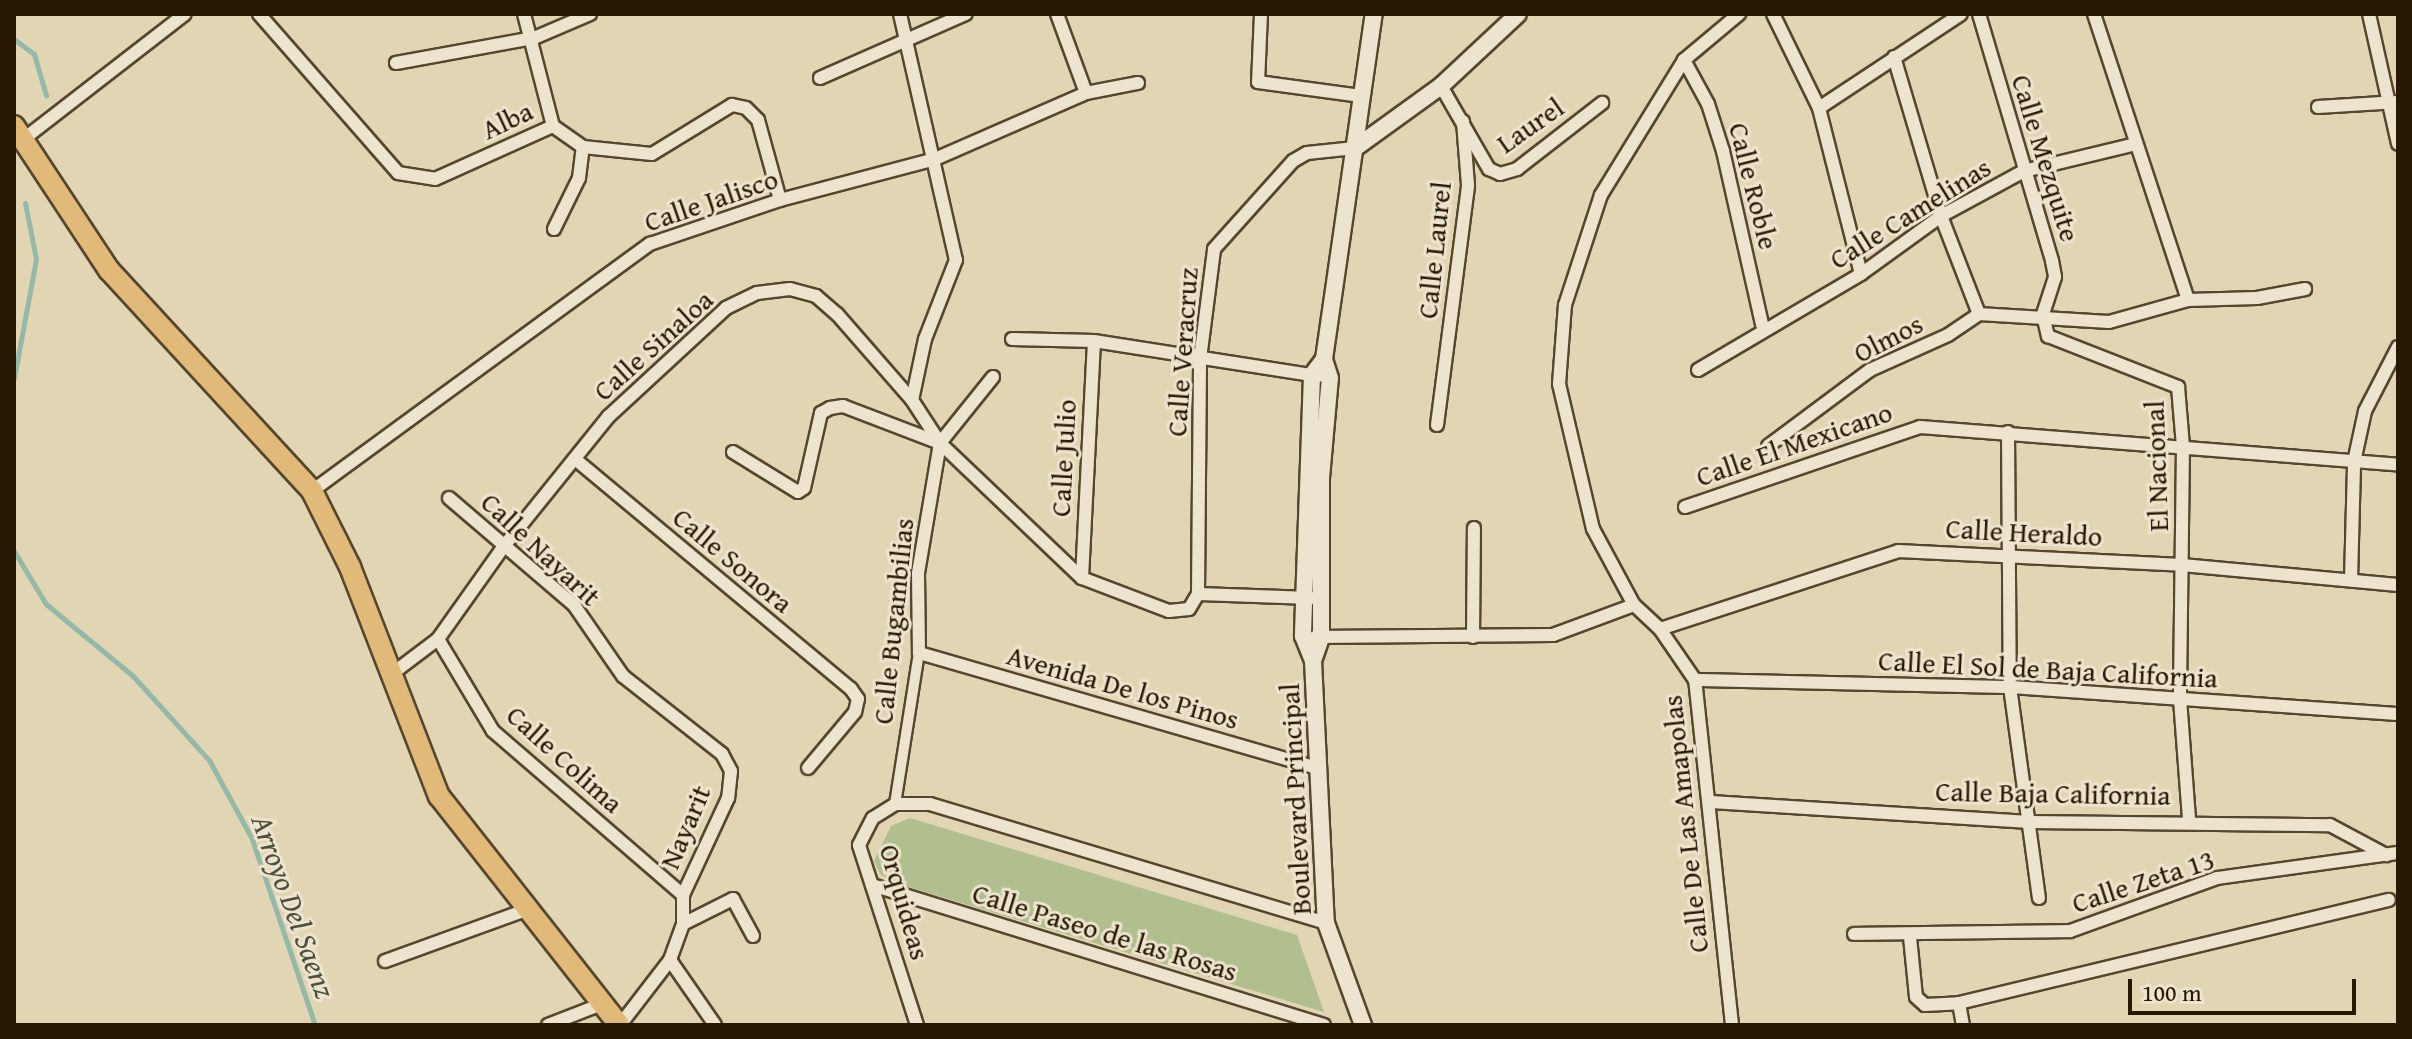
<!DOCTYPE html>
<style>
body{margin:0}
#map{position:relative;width:2412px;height:1039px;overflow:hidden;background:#e2d5b3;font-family:"Gentium Book Plus",serif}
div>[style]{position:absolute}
.green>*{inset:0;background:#b1be8e}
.stream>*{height:5px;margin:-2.5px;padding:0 2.5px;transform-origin:2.5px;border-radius:2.5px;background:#95b9a9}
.roads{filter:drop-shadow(2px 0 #56462e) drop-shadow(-2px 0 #56462e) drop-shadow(0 2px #56462e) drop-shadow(0 -2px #56462e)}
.pedestrian>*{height:10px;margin:-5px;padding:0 5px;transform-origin:5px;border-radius:5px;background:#ece4ce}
.minor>*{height:12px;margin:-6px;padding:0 6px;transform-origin:6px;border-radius:6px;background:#ece4ce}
.tertiary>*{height:16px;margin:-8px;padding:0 8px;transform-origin:8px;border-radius:8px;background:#ece4ce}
.primary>*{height:20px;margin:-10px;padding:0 10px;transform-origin:10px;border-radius:10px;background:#e1ba7a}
span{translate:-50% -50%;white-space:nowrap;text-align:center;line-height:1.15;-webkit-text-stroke:6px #ece4ce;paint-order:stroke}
.street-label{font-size:28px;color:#281701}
.water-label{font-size:30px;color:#4e503c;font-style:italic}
.frame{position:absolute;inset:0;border:16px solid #281701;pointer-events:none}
.scale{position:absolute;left:2128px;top:979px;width:228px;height:36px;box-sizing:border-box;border:4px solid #281701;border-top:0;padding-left:10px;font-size:24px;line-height:28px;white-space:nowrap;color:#281701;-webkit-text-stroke:6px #ece4ce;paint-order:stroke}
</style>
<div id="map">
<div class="green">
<i style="clip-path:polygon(910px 818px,1297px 935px,1324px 1012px,892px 882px,880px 874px,874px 861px,891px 826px)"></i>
</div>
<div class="stream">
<i style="left:14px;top:39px;width:25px;rotate:37deg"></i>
<i style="left:34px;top:54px;width:43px;rotate:73.7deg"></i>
<i style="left:14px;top:378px;width:121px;rotate:-79.5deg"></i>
<i style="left:36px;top:259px;width:57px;rotate:-101.1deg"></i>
<i style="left:14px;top:551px;width:62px;rotate:58.9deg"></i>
<i style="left:46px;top:604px;width:113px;rotate:39.6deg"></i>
<i style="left:133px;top:676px;width:113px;rotate:47.9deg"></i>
<i style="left:209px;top:760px;width:90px;rotate:61.4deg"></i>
<i style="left:252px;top:839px;width:196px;rotate:71.3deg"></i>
</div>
<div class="roads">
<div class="pedestrian">
<i style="left:895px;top:804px;width:153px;rotate:-81deg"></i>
</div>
<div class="minor">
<i style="left:259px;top:14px;width:211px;rotate:48.8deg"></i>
<i style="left:398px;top:173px;width:37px;rotate:9deg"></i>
<i style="left:435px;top:179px;width:129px;rotate:-24.2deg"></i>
<i style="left:524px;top:14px;width:116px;rotate:75.5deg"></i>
<i style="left:900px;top:14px;width:252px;rotate:77.2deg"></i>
<i style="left:956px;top:260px;width:85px;rotate:111.4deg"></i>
<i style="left:925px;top:339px;width:62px;rotate:102deg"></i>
<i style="left:1057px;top:14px;width:84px;rotate:69.8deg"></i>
<i style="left:1261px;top:14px;width:68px;rotate:92.5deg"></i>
<i style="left:1258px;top:82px;width:104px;rotate:7.7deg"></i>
<i style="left:1773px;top:14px;width:105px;rotate:63.9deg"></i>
<i style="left:1819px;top:108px;width:171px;rotate:75.8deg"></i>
<i style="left:1979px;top:14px;width:258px;rotate:73.5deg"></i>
<i style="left:2052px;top:261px;width:16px;rotate:79deg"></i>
<i style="left:2055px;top:277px;width:40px;rotate:108deg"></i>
<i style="left:2043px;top:315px;width:22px;rotate:77deg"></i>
<i style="left:2048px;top:336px;width:140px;rotate:21.4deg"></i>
<i style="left:2178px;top:387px;width:59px;rotate:85.2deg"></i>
<i style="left:2183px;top:446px;width:253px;rotate:90.7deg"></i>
<i style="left:2180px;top:699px;width:121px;rotate:85.7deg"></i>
<i style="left:2094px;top:14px;width:301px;rotate:71.8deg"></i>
<i style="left:2369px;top:14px;width:133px;rotate:77.4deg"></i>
<i style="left:1894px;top:57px;width:166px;rotate:73.5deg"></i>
<i style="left:1941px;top:216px;width:105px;rotate:68.8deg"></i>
<i style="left:1684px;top:60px;width:50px;rotate:61.4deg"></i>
<i style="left:1708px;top:104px;width:49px;rotate:72.3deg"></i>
<i style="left:1723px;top:151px;width:182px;rotate:77.3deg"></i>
<i style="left:396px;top:63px;width:140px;rotate:-10.3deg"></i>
<i style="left:534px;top:38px;width:61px;rotate:-23.2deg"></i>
<i style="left:820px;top:78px;width:159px;rotate:-23.7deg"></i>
<i style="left:1441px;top:86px;width:96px;rotate:60deg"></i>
<i style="left:1489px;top:169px;width:12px;rotate:24deg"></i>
<i style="left:1500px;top:174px;width:18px;rotate:-16deg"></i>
<i style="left:1517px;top:169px;width:108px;rotate:-37.8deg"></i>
<i style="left:2318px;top:107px;width:80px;rotate:-3.6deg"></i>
<i style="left:1819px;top:108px;width:170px;rotate:-33.5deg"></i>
<i style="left:553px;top:126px;width:37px;rotate:35deg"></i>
<i style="left:583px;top:147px;width:69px;rotate:5.8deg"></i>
<i style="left:652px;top:154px;width:94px;rotate:-31.5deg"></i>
<i style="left:732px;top:105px;width:14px;rotate:12deg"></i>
<i style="left:746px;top:108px;width:17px;rotate:45deg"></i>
<i style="left:758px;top:120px;width:83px;rotate:74.6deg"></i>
<i style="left:25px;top:138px;width:202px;rotate:-37.8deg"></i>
<i style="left:554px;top:229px;width:57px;rotate:-63.9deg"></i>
<i style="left:579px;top:178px;width:31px;rotate:-83deg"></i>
<i style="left:1012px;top:339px;width:82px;rotate:1.4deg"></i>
<i style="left:1094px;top:341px;width:227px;rotate:8.9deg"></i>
<i style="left:1698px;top:370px;width:189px;rotate:-30.5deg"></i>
<i style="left:1861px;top:274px;width:99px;rotate:-35.9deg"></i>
<i style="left:1941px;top:216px;width:94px;rotate:-28.5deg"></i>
<i style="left:2024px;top:171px;width:115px;rotate:-13.6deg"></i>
<i style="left:993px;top:377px;width:85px;rotate:128.8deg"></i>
<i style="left:940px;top:443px;width:132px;rotate:99.6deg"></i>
<i style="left:918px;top:573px;width:80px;rotate:89.3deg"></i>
<i style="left:919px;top:653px;width:412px;rotate:16.1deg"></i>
<i style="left:1437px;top:425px;width:242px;rotate:-82.6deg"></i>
<i style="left:1468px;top:185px;width:64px;rotate:-94.5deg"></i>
<i style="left:2008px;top:432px;width:255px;rotate:89.6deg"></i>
<i style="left:2010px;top:687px;width:213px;rotate:82.2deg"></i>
<i style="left:1768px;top:446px;width:127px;rotate:-36.7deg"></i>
<i style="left:1870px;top:370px;width:85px;rotate:-24.2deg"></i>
<i style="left:1948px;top:335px;width:37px;rotate:-34deg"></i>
<i style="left:1979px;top:314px;width:130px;rotate:3.5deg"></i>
<i style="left:2109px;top:322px;width:82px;rotate:-15.6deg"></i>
<i style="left:2188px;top:300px;width:69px;rotate:-1.7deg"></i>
<i style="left:2257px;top:298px;width:49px;rotate:-10.6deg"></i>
<i style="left:733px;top:452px;width:76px;rotate:31.6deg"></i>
<i style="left:798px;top:492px;width:7px;rotate:-34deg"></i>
<i style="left:804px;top:488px;width:77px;rotate:-77.2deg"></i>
<i style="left:821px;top:413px;width:10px;rotate:-29deg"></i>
<i style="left:830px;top:408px;width:13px;rotate:-9deg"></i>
<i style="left:843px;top:406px;width:104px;rotate:20.9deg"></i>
<i style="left:575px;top:459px;width:359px;rotate:39.8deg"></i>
<i style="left:851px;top:689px;width:12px;rotate:55deg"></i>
<i style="left:858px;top:699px;width:13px;rotate:103deg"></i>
<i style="left:855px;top:712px;width:73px;rotate:130deg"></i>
<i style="left:312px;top:491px;width:419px;rotate:-36.2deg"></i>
<i style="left:650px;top:244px;width:137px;rotate:-18.7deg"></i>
<i style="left:780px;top:200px;width:160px;rotate:-14.8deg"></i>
<i style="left:935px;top:159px;width:165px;rotate:-23.6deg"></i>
<i style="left:1086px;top:93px;width:53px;rotate:-10.9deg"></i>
<i style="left:449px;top:498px;width:165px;rotate:40.6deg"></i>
<i style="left:574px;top:605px;width:86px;rotate:55.4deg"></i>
<i style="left:623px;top:676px;width:126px;rotate:38.2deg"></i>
<i style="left:722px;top:754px;width:19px;rotate:62deg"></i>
<i style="left:731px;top:771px;width:27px;rotate:96deg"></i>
<i style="left:728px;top:798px;width:107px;rotate:114.9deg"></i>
<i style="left:683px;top:895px;width:29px;rotate:90deg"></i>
<i style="left:683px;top:924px;width:38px;rotate:110deg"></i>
<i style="left:670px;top:960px;width:82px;rotate:127.6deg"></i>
<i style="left:1685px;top:507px;width:248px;rotate:-18.8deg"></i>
<i style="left:1920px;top:427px;width:480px;rotate:4.5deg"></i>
<i style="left:1082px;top:578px;width:237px;rotate:-87.1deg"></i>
<i style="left:2351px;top:580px;width:118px;rotate:-88.5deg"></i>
<i style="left:2354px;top:462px;width:52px;rotate:-77.8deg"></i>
<i style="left:2365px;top:411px;width:72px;rotate:-62.7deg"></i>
<i style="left:1198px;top:594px;width:235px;rotate:-89.5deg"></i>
<i style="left:1200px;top:359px;width:111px;rotate:-82.7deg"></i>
<i style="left:1214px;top:249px;width:118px;rotate:-48.1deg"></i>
<i style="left:1293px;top:161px;width:16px;rotate:-30deg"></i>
<i style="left:1307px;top:153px;width:48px;rotate:-5.9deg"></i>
<i style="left:1198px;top:594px;width:114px;rotate:2deg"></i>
<i style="left:1660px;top:629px;width:250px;rotate:-18.1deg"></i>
<i style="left:1898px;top:551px;width:284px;rotate:2.8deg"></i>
<i style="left:2182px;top:565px;width:217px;rotate:5.3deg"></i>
<i style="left:1315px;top:637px;width:238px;rotate:-0.5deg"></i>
<i style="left:1553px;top:635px;width:86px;rotate:-20.3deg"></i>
<i style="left:1473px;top:637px;width:109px;rotate:-89.5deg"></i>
<i style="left:438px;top:639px;width:107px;rotate:59.1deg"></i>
<i style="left:493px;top:731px;width:251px;rotate:40.8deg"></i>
<i style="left:393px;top:673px;width:56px;rotate:-37.1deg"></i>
<i style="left:438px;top:639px;width:114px;rotate:-54.6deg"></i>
<i style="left:504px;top:546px;width:166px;rotate:-51.1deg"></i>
<i style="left:608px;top:417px;width:161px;rotate:-42.7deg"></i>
<i style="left:726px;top:308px;width:34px;rotate:-26deg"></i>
<i style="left:757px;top:293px;width:33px;rotate:-7deg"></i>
<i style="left:790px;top:289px;width:27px;rotate:15deg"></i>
<i style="left:816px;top:296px;width:28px;rotate:41deg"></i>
<i style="left:837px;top:314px;width:114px;rotate:48.9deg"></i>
<i style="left:912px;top:400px;width:51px;rotate:56.9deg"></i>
<i style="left:940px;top:443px;width:196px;rotate:43.6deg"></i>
<i style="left:1082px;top:578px;width:93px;rotate:20.8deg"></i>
<i style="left:1169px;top:611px;width:20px;rotate:-6deg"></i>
<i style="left:1189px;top:609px;width:17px;rotate:-59deg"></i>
<i style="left:1695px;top:680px;width:315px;rotate:1.3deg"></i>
<i style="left:2010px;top:687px;width:389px;rotate:4deg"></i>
<i style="left:1711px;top:802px;width:319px;rotate:3.6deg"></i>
<i style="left:2029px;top:822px;width:301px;rotate:0.6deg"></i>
<i style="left:2330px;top:825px;width:64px;rotate:28.2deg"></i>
<i style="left:872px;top:885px;width:473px;rotate:17.2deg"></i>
<i style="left:683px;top:924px;width:56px;rotate:-26.6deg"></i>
<i style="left:733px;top:899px;width:42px;rotate:61.6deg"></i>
<i style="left:1854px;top:934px;width:216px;rotate:-0.8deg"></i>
<i style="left:2070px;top:931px;width:156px;rotate:-19.8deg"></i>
<i style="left:2217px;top:878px;width:183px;rotate:-7.9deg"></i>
<i style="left:1910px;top:937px;width:60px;rotate:84.3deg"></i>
<i style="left:1916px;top:997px;width:12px;rotate:42deg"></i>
<i style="left:1925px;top:1005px;width:34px;rotate:-3deg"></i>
<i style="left:1959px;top:1003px;width:442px;rotate:-13.5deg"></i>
<i style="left:670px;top:960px;width:79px;rotate:55.3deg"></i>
<i style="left:385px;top:961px;width:150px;rotate:-19.9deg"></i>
<i style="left:1959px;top:1003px;width:22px;rotate:80deg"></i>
<i style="left:548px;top:1025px;width:58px;rotate:-21.3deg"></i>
<i style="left:917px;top:1025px;width:189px;rotate:-107.9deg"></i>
<i style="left:859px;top:845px;width:30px;rotate:-63deg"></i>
<i style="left:873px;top:818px;width:26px;rotate:-32deg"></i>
<i style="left:895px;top:804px;width:35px"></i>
<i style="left:930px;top:804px;width:413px;rotate:16.7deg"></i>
<i style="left:1732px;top:1025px;width:347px;rotate:-96.1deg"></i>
<i style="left:1695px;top:680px;width:62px;rotate:-124.5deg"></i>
<i style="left:1660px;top:629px;width:35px;rotate:-137deg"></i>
<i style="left:1634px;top:605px;width:86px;rotate:-118.3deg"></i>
<i style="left:1593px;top:529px;width:149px;rotate:-103.2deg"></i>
<i style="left:1559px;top:384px;width:79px;rotate:-85.7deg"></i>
<i style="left:1565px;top:305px;width:116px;rotate:-71.9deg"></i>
<i style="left:1601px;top:195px;width:158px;rotate:-58.4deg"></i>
<i style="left:1684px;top:60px;width:72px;rotate:-39.9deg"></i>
</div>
<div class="tertiary">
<i style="left:1355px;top:148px;width:106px;rotate:-35.8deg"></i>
<i style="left:1441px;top:86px;width:105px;rotate:-43.1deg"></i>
<i style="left:1324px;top:359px;width:20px;rotate:127deg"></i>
<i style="left:1312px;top:375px;width:261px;rotate:92deg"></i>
<i style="left:1303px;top:636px;width:27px;rotate:68deg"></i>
<i style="left:1313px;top:661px;width:262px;rotate:87.2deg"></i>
<i style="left:1326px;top:923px;width:109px;rotate:70.1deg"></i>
<i style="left:1313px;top:661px;width:24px;rotate:-71deg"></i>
<i style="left:1321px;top:638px;width:160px;rotate:-90deg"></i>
<i style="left:1321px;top:478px;width:100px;rotate:-84.9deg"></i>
<i style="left:1330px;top:378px;width:20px;rotate:-108deg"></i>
<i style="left:1324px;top:359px;width:349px;rotate:-81.8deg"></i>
</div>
<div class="primary">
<i style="left:14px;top:126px;width:173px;rotate:56.6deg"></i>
<i style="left:109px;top:270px;width:300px;rotate:47.4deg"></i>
<i style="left:312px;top:491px;width:85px;rotate:63.4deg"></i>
<i style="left:350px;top:567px;width:246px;rotate:68.8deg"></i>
<i style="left:439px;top:796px;width:291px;rotate:51.8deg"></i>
</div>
</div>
<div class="street-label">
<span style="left:507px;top:120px;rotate:-25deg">Alba</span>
<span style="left:1530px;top:125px;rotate:-35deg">Laurel</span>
<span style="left:2046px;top:158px;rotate:73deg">Calle Mezquite</span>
<span style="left:1754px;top:186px;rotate:76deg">Calle Roble</span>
<span style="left:711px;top:200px;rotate:-19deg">Calle Jalisco</span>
<span style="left:1910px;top:213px;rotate:-32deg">Calle Camelinas</span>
<span style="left:1434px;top:250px;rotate:-84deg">Calle Laurel</span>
<span style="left:1888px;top:338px;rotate:-27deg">Olmos</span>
<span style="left:653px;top:345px;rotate:-42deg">Calle Sinaloa</span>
<span style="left:1182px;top:352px;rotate:-86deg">Calle Veracruz</span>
<span style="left:1794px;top:444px;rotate:-19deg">Calle El Mexicano</span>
<span style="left:1063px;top:458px;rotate:-87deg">Calle Julio</span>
<span style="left:2156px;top:466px;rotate:-92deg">El Nacional</span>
<span style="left:2024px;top:532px;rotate:3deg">Calle Heraldo</span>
<span style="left:541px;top:549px;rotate:43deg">Calle Nayarit</span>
<span style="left:733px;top:560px;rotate:40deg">Calle Sonora</span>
<span style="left:893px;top:621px;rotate:-84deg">Calle Bugambilias</span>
<span style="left:2048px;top:669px;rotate:3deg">Calle El Sol de Baja California</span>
<span style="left:1123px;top:687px;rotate:16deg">Avenida De los Pinos</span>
<span style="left:565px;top:759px;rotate:42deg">Calle Colima</span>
<span style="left:2053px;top:793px;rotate:1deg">Calle Baja California</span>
<span style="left:1295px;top:799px;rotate:-93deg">Boulevard Principal</span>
<span style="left:1685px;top:824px;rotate:-96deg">Calle De Las Amapolas</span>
<span style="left:685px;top:827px;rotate:-67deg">Nayarit</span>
<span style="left:2143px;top:881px;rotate:-18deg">Calle Zeta 13</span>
<span style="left:905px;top:902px;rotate:74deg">Orquideas</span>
<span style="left:1105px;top:932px;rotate:17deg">Calle Paseo de las Rosas</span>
</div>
<div class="water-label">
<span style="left:294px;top:906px;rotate:70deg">Arroyo Del Saenz</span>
</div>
<div class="frame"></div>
<div class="scale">100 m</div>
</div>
